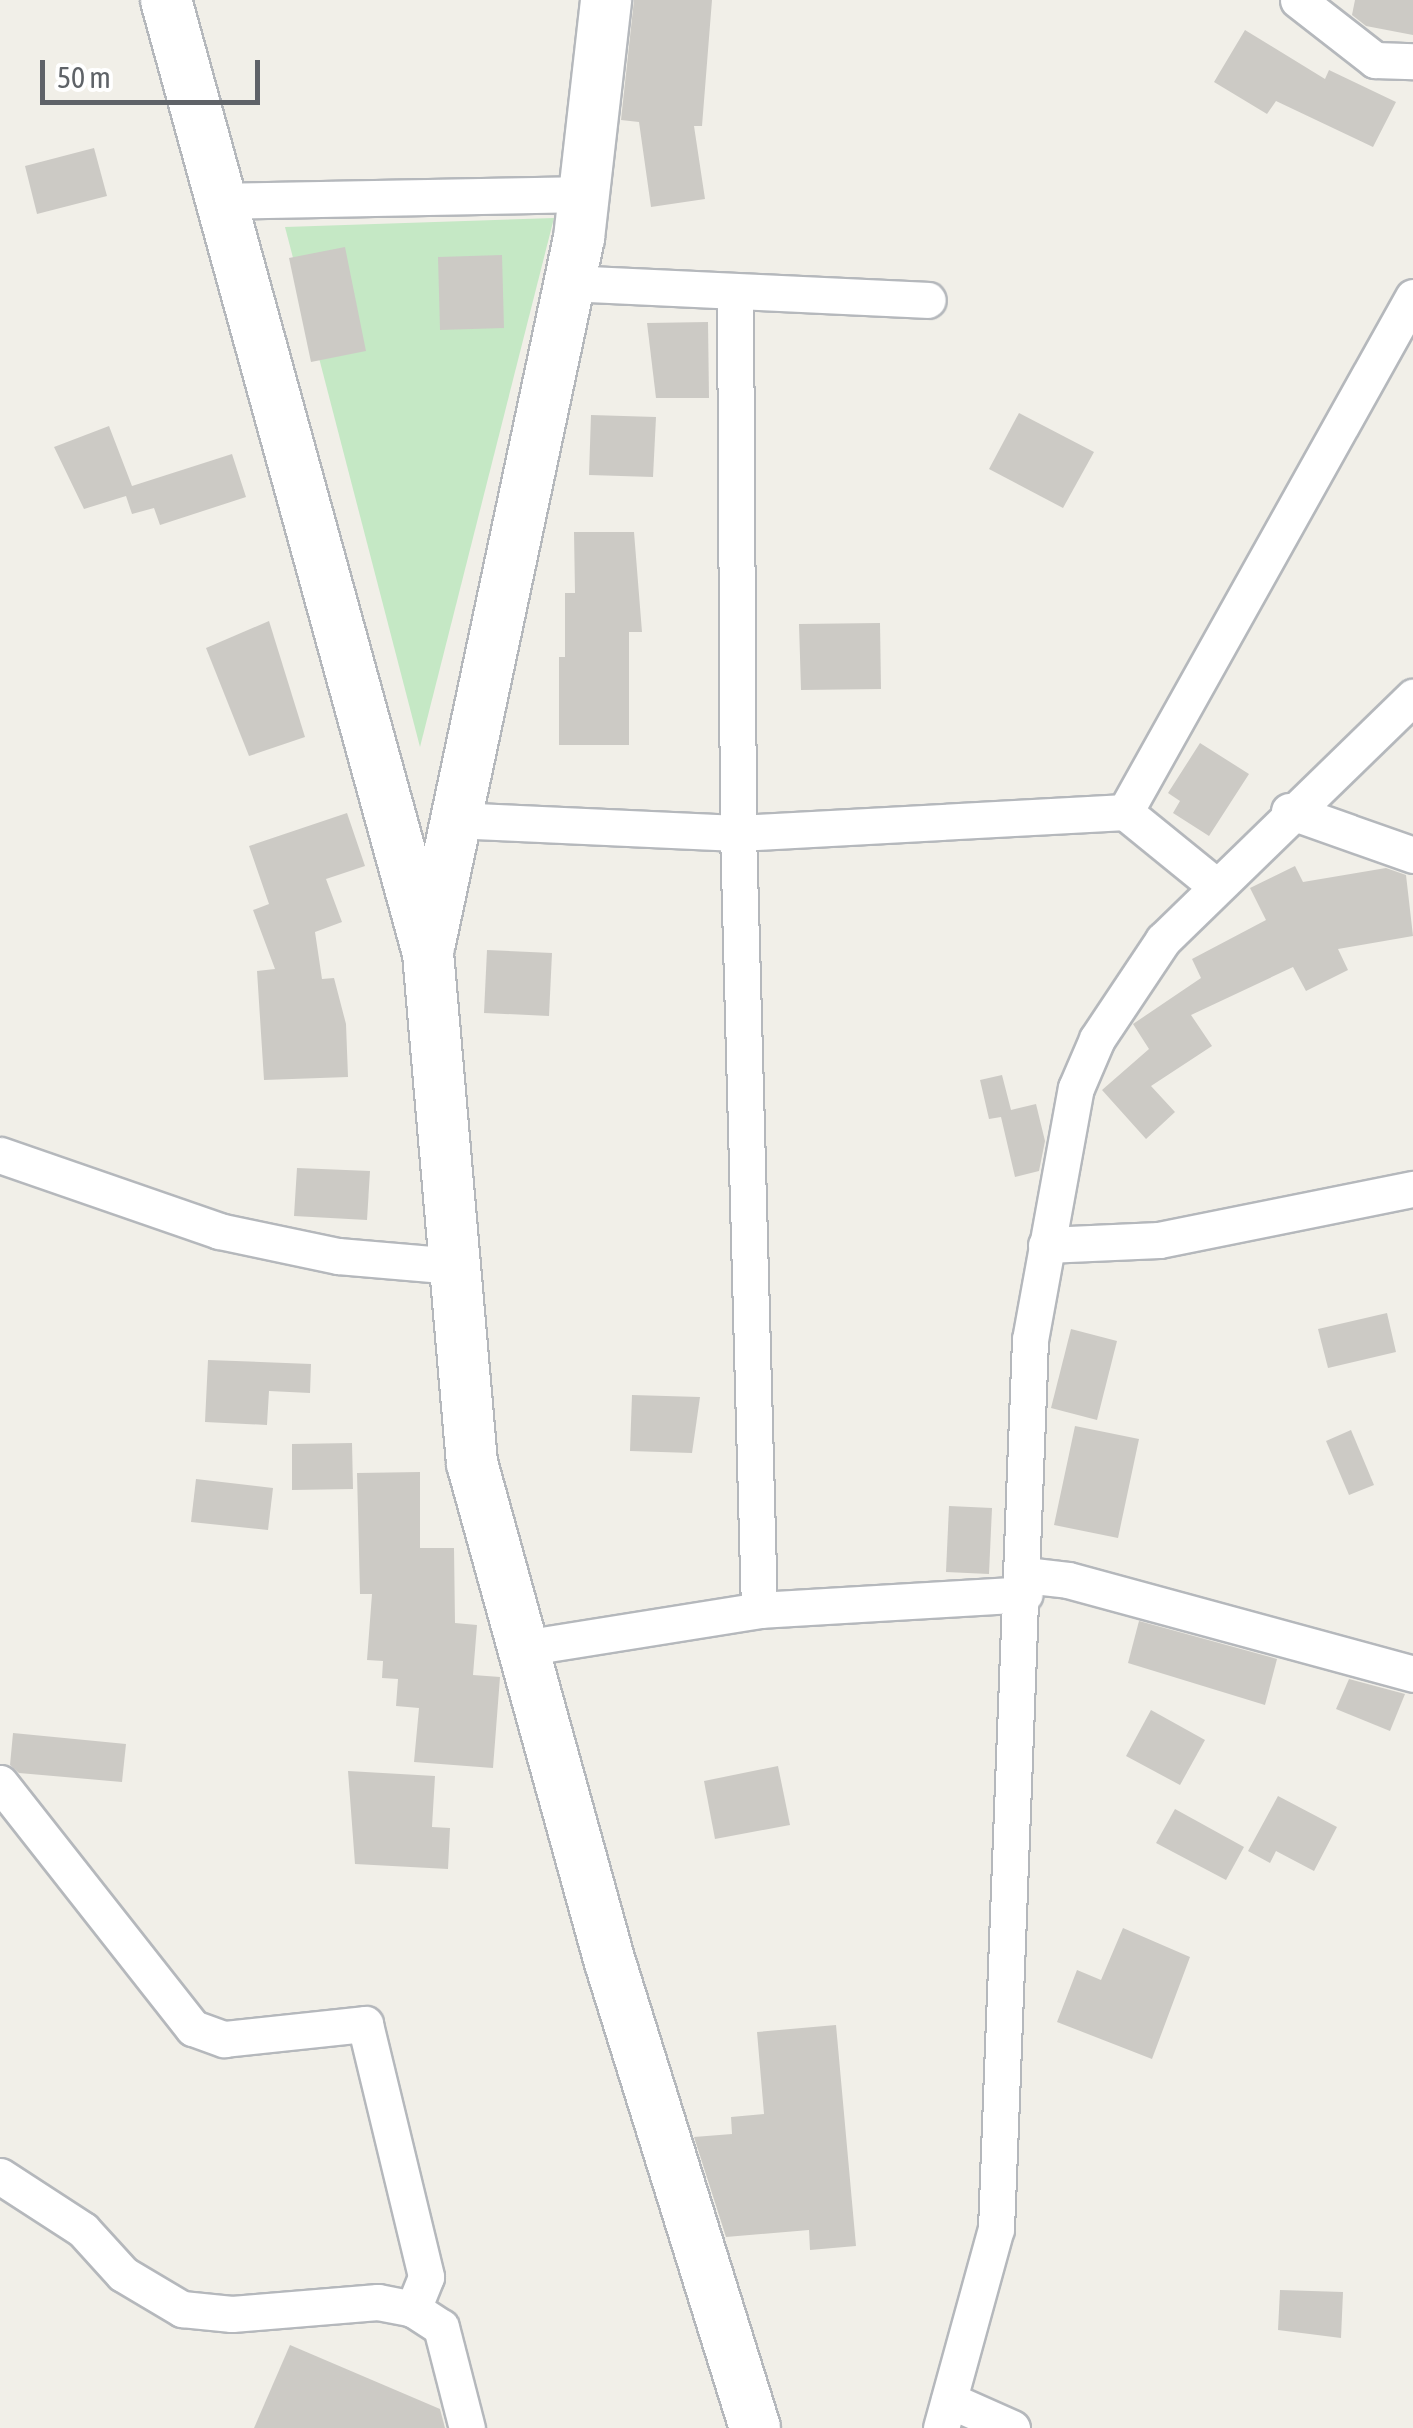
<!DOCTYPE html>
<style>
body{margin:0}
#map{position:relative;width:1413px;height:2428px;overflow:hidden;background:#f1efe8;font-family:"Asap Condensed",sans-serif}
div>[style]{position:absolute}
.green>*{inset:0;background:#c5e8c5}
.building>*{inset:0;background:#cccac5}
.roads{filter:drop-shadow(2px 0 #b5b8bc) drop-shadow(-2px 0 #b5b8bc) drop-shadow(0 2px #b5b8bc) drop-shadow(0 -2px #b5b8bc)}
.street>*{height:35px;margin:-17.5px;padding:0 17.5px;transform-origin:17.5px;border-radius:17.5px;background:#fff}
.secondary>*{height:50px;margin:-25px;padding:0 25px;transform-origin:25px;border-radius:25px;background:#fff}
span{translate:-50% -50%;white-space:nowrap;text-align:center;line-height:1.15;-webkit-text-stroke:8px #fff;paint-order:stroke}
.scale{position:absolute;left:40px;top:60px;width:220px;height:45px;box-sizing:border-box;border:5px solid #5f6368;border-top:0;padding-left:12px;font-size:30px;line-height:35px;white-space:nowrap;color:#5f6368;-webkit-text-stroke:8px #fff;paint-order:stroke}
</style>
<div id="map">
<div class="green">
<i style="clip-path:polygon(554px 218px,420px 747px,285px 227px)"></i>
</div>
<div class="building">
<i style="clip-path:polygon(634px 0,712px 0,702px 126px,694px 126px,705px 199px,651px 207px,639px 122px,621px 120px)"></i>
<i style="clip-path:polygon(1355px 0,1413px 0,1413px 35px,1366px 26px,1352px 15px)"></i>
<i style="clip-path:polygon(1245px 30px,1325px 79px,1329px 70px,1396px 102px,1373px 147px,1276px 101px,1267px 114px,1214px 82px)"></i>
<i style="clip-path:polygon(94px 148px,107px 196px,37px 214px,25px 166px)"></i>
<i style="clip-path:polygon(345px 247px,366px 351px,311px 362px,289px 258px)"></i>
<i style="clip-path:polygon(502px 255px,504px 328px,440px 330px,438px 257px)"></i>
<i style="clip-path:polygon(708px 322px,709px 398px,656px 398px,647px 323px)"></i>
<i style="clip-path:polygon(1019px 413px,1094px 452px,1063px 508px,989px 469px)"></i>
<i style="clip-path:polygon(591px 415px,656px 417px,653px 477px,589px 475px)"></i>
<i style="clip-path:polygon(109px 426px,132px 486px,232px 454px,246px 497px,160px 525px,154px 508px,132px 514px,126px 496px,84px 509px,54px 447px)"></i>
<i style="clip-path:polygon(574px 532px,634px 532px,642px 632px,629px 632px,629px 745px,559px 745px,559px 657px,565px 657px,565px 593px,575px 593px)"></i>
<i style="clip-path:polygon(269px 621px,305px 737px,249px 756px,206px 648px)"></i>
<i style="clip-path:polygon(880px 623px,881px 689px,801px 690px,799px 624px)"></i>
<i style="clip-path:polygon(1200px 743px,1249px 774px,1209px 836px,1173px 813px,1180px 801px,1168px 793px)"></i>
<i style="clip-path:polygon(347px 813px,365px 866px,326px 879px,342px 922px,315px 932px,322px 979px,334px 978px,346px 1024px,348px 1077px,264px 1080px,257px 971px,275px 969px,253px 910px,269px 904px,249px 846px)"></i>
<i style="clip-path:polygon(1295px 866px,1303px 882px,1386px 868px,1406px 875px,1413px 936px,1338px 949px,1348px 970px,1306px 991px,1293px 967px,1191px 1015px,1212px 1046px,1151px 1086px,1175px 1112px,1146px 1139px,1102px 1090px,1149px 1049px,1133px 1024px,1201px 978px,1192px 959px,1266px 920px,1250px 888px)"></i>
<i style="clip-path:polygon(487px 950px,552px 953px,549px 1016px,484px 1013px)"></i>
<i style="clip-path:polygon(1002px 1075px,1011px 1110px,1036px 1104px,1045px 1141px,1039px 1171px,1015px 1177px,1001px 1117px,989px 1119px,980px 1080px)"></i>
<i style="clip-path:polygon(297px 1168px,370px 1171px,367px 1220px,294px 1216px)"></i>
<i style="clip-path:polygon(1387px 1313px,1396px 1352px,1328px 1368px,1318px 1329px)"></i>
<i style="clip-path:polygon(1071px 1329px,1117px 1341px,1097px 1420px,1051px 1408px)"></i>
<i style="clip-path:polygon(208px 1360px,311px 1364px,310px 1393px,269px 1391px,267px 1425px,205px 1422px)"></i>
<i style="clip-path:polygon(632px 1395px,700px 1397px,692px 1453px,630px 1451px)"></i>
<i style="clip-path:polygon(1075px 1426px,1139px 1439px,1118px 1538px,1054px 1525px)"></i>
<i style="clip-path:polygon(1351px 1430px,1374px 1485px,1349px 1495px,1326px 1441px)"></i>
<i style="clip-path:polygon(352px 1443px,353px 1489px,292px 1490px,292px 1444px)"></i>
<i style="clip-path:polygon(420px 1472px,420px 1548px,454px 1548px,455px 1623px,477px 1625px,473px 1675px,500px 1677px,493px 1768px,414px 1762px,419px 1708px,396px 1706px,398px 1679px,382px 1678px,383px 1661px,367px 1660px,372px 1594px,360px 1594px,357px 1473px)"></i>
<i style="clip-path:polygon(196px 1479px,273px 1488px,268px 1530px,191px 1522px)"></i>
<i style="clip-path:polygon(949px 1506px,992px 1508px,989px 1574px,946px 1572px)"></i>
<i style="clip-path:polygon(1139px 1621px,1277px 1659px,1265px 1705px,1128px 1663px)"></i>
<i style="clip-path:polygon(1349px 1679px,1405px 1694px,1390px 1731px,1336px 1709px)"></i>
<i style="clip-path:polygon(1151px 1710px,1205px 1740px,1180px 1785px,1126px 1756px)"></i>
<i style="clip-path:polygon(13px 1733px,126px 1744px,122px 1782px,19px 1773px,10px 1765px)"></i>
<i style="clip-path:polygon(778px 1766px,790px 1825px,715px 1839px,704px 1781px)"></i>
<i style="clip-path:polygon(348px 1771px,435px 1776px,432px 1827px,450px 1828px,448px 1869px,355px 1864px)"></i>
<i style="clip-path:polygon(1278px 1796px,1337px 1827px,1314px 1871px,1276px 1851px,1270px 1863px,1248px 1851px)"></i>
<i style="clip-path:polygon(1175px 1809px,1244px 1847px,1226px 1880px,1156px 1843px)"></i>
<i style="clip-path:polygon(1123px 1928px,1190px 1957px,1152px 2059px,1057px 2022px,1077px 1970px,1101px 1980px)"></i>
<i style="clip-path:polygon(836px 2025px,856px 2246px,810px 2250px,809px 2230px,726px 2237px,694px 2137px,732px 2134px,731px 2117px,764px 2114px,757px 2032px)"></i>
<i style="clip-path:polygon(1280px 2290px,1343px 2292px,1341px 2338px,1278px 2330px)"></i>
<i style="clip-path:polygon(290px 2345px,440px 2409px,445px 2428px,254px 2428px)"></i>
</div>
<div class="roads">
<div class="street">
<i style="left:1298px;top:0;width:98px;rotate:37.9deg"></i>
<i style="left:1375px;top:60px;width:38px;rotate:2deg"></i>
<i style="left:218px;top:201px;width:366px;rotate:-1.1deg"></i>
<i style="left:569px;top:283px;width:359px;rotate:2.7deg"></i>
<i style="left:735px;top:295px;width:538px;rotate:89.68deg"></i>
<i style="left:738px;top:833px;width:777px;rotate:88.45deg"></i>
<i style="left:1289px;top:811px;width:132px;rotate:19.5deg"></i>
<i style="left:1125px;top:812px;width:590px;rotate:-60.79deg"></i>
<i style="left:453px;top:820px;width:285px;rotate:2.6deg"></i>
<i style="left:738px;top:833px;width:388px;rotate:-3.1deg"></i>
<i style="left:1125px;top:812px;width:117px;rotate:39.1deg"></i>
<i style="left:0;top:1155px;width:232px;rotate:19.1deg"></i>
<i style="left:219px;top:1231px;width:122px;rotate:11.9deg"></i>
<i style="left:338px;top:1256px;width:117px;rotate:4.9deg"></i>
<i style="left:1046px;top:1245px;width:113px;rotate:-2.5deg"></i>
<i style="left:1159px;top:1240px;width:259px;rotate:-11.4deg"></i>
<i style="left:1025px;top:1575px;width:43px;rotate:6.6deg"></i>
<i style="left:1068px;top:1580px;width:358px;rotate:15.2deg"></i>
<i style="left:523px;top:1648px;width:239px;rotate:-9.1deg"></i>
<i style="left:759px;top:1610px;width:266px;rotate:-3.4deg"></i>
<i style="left:0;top:1783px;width:312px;rotate:51.8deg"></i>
<i style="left:193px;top:2028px;width:33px;rotate:20deg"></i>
<i style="left:224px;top:2039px;width:142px;rotate:-6.1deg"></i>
<i style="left:365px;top:2024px;width:260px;rotate:76.4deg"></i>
<i style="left:426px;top:2277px;width:35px;rotate:112deg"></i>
<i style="left:0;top:2176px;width:99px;rotate:33deg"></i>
<i style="left:83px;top:2230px;width:59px;rotate:47.7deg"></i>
<i style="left:123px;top:2274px;width:69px;rotate:30.7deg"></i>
<i style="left:182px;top:2309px;width:50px;rotate:5.7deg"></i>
<i style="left:232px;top:2314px;width:146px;rotate:-4.7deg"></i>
<i style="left:378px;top:2302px;width:36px;rotate:11deg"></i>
<i style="left:413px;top:2309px;width:33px;rotate:33deg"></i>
<i style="left:441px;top:2327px;width:104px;rotate:75.6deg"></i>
<i style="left:949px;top:2400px;width:69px;rotate:24deg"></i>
<i style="left:941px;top:2428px;width:206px;rotate:-74.6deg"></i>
<i style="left:996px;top:2229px;width:890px;rotate:-87.81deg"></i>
<i style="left:1030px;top:1340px;width:256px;rotate:-79.7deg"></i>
<i style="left:1076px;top:1088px;width:53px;rotate:-66.8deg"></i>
<i style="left:1097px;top:1039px;width:119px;rotate:-56.3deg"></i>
<i style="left:1163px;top:940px;width:349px;rotate:-44.2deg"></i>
</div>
<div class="secondary">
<i style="left:166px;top:0;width:988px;rotate:74.63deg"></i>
<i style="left:428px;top:953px;width:512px;rotate:85.07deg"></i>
<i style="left:472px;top:1463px;width:515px;rotate:74.56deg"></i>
<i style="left:609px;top:1959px;width:491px;rotate:72.7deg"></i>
<i style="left:430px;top:943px;width:721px;rotate:-78.07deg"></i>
<i style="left:579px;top:238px;width:240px;rotate:-83.5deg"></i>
</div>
</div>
<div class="scale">50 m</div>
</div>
